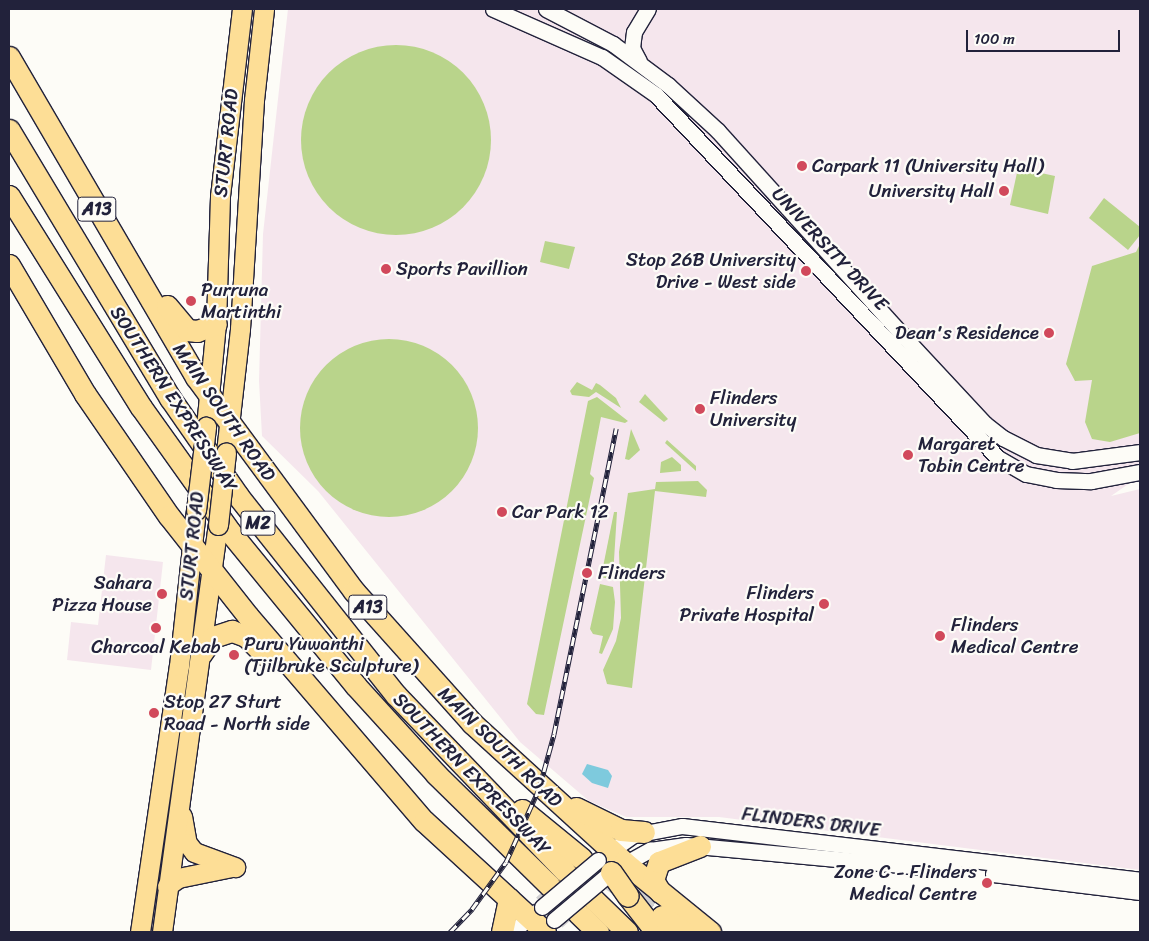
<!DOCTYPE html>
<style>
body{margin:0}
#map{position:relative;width:1149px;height:941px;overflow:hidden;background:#fdfcf7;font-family:Sriracha,sans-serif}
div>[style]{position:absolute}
.built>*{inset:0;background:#f5e6ed}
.green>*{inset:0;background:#b9d48b}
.round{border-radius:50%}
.water>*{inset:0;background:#7ecadd}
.highway-tunnel>*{height:21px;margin-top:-10.5px;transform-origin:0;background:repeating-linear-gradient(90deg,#d1d0d1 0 21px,transparent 0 32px)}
.roads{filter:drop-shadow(1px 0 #22223b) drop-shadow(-1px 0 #22223b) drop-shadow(0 1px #22223b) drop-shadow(0 -1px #22223b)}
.minor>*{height:15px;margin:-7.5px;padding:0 7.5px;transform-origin:7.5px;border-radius:7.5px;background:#fdfcf7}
.major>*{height:19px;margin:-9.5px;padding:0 9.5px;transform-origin:9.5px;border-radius:9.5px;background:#fdde96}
.highway>*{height:21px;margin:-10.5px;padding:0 10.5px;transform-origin:10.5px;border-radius:10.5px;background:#fdde96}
.rail>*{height:5px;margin-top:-2.5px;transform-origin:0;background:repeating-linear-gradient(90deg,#fdfcf7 0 9px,#22223b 0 18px);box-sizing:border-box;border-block:1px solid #22223b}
.bridges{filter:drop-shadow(1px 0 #22223b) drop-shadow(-1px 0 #22223b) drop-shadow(0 1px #22223b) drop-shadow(0 -1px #22223b)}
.minor-bridge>*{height:15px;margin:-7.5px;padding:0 7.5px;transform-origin:7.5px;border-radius:7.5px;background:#fdfcf7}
.major-bridge>*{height:19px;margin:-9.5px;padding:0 9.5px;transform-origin:9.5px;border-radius:9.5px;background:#fdde96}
.highway-bridge>*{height:21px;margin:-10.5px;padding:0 10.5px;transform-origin:10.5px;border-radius:10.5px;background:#fdde96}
.dots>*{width:14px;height:14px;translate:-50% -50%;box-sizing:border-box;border:2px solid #fdfcf7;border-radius:50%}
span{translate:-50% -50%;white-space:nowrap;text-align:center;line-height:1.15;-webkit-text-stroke:4.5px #fdfcf7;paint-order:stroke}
.shield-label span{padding:1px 4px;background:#fdfcf7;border:1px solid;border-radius:4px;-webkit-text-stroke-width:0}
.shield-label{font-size:18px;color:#22223b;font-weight:700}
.street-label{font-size:19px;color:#22223b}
.poi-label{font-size:19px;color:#22223b}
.left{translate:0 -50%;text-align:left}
.right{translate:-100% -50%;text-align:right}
.frame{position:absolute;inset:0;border:10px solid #22223b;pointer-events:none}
.scale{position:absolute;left:966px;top:30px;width:154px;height:22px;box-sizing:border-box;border:2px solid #22223b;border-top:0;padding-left:6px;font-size:15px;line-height:18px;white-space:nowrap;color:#22223b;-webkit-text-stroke:4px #fdfcf7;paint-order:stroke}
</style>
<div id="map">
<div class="built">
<i style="clip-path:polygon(288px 9px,1140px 9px,1140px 476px,1111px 496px,1140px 489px,1140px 870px,719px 817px,626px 817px,589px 801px,520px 742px,318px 491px,262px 436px,259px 381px,263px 234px)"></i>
<i style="clip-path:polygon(106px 555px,163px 562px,151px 670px,67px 660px,71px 622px,98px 625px)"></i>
</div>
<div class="green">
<i class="round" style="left:301px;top:45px;width:190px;height:190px"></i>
<i style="clip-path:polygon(1018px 168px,1055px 176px,1048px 214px,1010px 205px)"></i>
<i style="clip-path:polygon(1104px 198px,1140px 227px,1140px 235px,1128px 250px,1089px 218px)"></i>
<i style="clip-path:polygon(545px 241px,575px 247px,569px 269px,540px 262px)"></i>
<i style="clip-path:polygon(1140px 244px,1140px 433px,1110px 442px,1092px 439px,1085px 422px,1092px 380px,1075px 381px,1066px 364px,1092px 266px,1136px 252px)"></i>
<i class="round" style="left:300px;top:339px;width:178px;height:178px"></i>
<i style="clip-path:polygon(577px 382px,592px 390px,596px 383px,600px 385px,616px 398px,621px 408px,596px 392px,589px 397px,572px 395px,570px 391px)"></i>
<i style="clip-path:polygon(645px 394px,668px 419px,664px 422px,639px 402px)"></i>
<i style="clip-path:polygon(597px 397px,628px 421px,625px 423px,601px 417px,590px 474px,594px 478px,544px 715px,536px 714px,527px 704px,588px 401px)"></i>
<i style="clip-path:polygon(631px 429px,640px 450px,629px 460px,625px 459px)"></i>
<i style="clip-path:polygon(667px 440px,696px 466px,696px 471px,665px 443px)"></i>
<i style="clip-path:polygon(672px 457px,681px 465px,681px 471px,660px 473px,661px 462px)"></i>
<i style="clip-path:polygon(698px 481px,707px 490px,706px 497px,655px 491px,632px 688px,607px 684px,603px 670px,616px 641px,621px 618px,619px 552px,628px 493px,655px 489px,656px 482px)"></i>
<i style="clip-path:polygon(614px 512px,617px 512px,613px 576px,609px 579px,601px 577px)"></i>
<i style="clip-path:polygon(600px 584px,613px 587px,615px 602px,613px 629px,602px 654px,599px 653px,603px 636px,593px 634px,590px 629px)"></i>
</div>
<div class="water">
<i style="clip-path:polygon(587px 764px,608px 770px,612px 776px,608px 788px,592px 783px,582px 774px)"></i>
</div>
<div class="highway-tunnel">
<i style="left:582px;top:859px;width:98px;rotate:35.5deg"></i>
<i style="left:544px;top:890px;width:40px;rotate:49deg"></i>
</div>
<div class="roads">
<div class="minor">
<i style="left:493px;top:9px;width:119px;rotate:23.8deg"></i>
<i style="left:602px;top:57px;width:66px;rotate:35.1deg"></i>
<i style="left:656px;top:95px;width:499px;rotate:46.7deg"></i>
<i style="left:998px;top:458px;width:32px;rotate:30deg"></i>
<i style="left:1026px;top:474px;width:31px;rotate:11deg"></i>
<i style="left:1056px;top:480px;width:35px;rotate:2deg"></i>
<i style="left:1091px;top:481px;width:50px;rotate:-10.4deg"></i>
<i style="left:546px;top:9px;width:76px;rotate:27.6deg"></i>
<i style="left:613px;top:44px;width:69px;rotate:36.7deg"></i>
<i style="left:668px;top:85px;width:68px;rotate:42.6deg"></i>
<i style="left:718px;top:131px;width:279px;rotate:47.9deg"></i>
<i style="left:905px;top:338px;width:117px;rotate:47.1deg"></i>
<i style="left:985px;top:424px;width:23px;rotate:38deg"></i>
<i style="left:1003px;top:438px;width:37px;rotate:27deg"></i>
<i style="left:1036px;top:455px;width:36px;rotate:9deg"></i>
<i style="left:1072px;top:461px;width:69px;rotate:-7.5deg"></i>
<i style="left:639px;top:61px;width:15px;rotate:-118deg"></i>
<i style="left:632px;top:48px;width:16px;rotate:-83deg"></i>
<i style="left:634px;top:32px;width:27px;rotate:-59deg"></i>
<i style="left:605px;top:855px;width:35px;rotate:-35deg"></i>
<i style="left:634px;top:835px;width:49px;rotate:-10.6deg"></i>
<i style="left:682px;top:826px;width:461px;rotate:6.7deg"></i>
<i style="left:617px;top:868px;width:38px;rotate:-29deg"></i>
<i style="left:650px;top:850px;width:36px;rotate:-8deg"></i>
<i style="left:686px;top:845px;width:270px;rotate:5.3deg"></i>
<i style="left:993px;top:874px;width:148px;rotate:7deg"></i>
<i style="left:512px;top:932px;width:31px;rotate:-40deg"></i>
</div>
<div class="major">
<i style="left:206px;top:427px;width:103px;rotate:-84.5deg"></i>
<i style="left:216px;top:324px;width:128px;rotate:-88.2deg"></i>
<i style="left:220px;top:196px;width:188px;rotate:-83.3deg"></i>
<i style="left:226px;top:452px;width:124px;rotate:-83.5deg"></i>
<i style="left:240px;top:329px;width:229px;rotate:-86.5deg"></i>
<i style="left:254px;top:100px;width:92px;rotate:-83.7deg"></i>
<i style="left:182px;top:816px;width:27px;rotate:80deg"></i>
<i style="left:187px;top:843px;width:11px;rotate:52deg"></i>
<i style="left:194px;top:852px;width:44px;rotate:20.1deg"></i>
<i style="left:167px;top:886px;width:14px;rotate:-36deg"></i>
<i style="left:178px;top:878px;width:55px;rotate:-11.5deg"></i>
<i style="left:140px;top:932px;width:269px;rotate:-81.7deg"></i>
<i style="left:179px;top:666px;width:157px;rotate:-83.8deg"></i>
<i style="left:162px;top:932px;width:411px;rotate:-82.2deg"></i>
</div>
<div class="highway">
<i style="left:9px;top:57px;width:371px;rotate:59.7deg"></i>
<i style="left:196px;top:377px;width:266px;rotate:53.6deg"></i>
<i style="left:354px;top:591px;width:177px;rotate:48.2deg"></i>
<i style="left:472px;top:723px;width:206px;rotate:42.4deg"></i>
<i style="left:624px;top:862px;width:111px;rotate:39.1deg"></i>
<i style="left:9px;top:130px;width:313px;rotate:59deg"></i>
<i style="left:170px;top:398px;width:119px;rotate:55.2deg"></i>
<i style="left:238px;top:496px;width:254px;rotate:51.6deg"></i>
<i style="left:396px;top:695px;width:245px;rotate:46.2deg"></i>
<i style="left:9px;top:196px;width:249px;rotate:58deg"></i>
<i style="left:141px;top:407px;width:153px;rotate:54.5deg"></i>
<i style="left:230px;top:532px;width:199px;rotate:50.7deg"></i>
<i style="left:356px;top:686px;width:119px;rotate:47.7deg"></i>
<i style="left:436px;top:774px;width:160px;rotate:44.5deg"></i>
<i style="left:9px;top:265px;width:150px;rotate:59.5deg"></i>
<i style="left:85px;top:394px;width:148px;rotate:55.5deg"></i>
<i style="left:169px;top:516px;width:127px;rotate:51.7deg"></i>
<i style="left:248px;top:616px;width:270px;rotate:49.4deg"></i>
<i style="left:424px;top:821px;width:164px;rotate:42.5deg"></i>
<i style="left:167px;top:306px;width:31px;rotate:50deg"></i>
<i style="left:187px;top:330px;width:10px;rotate:6deg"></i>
<i style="left:197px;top:331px;width:20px;rotate:-20deg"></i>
<i style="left:201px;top:654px;width:21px;rotate:-55deg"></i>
<i style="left:213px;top:637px;width:20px;rotate:-18deg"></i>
<i style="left:232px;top:631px;width:15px;rotate:20deg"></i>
<i style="left:246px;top:636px;width:27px;rotate:45deg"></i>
<i style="left:576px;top:808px;width:50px;rotate:26.1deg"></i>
<i style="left:621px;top:830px;width:23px;rotate:5deg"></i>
<i style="left:522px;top:810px;width:77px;rotate:39.2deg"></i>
<i style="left:660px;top:892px;width:14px;rotate:-120deg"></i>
<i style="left:653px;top:880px;width:19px;rotate:-72deg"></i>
<i style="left:659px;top:862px;width:44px;rotate:-21.3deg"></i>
<i style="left:628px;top:896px;width:46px;rotate:52.1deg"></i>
<i style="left:594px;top:900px;width:46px;rotate:44.1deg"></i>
<i style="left:578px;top:913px;width:28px;rotate:44deg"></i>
<i style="left:662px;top:916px;width:27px;rotate:36deg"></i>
<i style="left:502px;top:932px;width:34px;rotate:-78deg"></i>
</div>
</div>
<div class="rail">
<i style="left:450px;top:932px;width:32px;rotate:-46deg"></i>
<i style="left:472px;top:909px;width:58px;rotate:-54.1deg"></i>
<i style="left:506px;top:862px;width:80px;rotate:-65.7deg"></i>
<i style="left:539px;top:789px;width:57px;rotate:-74.7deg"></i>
<i style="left:554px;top:734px;width:312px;rotate:-78.5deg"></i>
</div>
<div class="bridges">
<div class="minor-bridge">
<i style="left:542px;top:907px;width:73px;rotate:-40deg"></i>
<i style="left:554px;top:920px;width:75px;rotate:-40.1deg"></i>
</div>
<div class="major-bridge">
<i style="left:196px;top:510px;width:84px;rotate:-83.1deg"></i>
<i style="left:218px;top:525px;width:73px;rotate:-83.7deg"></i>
</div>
<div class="highway-bridge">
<i style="left:611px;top:872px;width:29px;rotate:55deg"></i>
</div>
</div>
<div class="dots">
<i style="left:802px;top:166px;background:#d1495b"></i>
<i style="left:1004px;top:191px;background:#d1495b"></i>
<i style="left:386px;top:269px;background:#d1495b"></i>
<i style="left:806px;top:271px;background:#d1495b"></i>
<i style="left:191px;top:301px;background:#d1495b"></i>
<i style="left:1049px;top:333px;background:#d1495b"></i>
<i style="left:700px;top:409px;background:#d1495b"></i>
<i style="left:908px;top:455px;background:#d1495b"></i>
<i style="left:502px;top:512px;background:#d1495b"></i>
<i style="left:587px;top:573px;background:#d1495b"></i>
<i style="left:162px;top:594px;background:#d1495b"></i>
<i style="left:824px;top:604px;background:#d1495b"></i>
<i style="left:156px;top:628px;background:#d1495b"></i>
<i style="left:940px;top:636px;background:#d1495b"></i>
<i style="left:234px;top:655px;background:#d1495b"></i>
<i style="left:154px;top:713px;background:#d1495b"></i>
<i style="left:987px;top:883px;background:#d1495b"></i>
</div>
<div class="shield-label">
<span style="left:97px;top:209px">A13</span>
<span style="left:258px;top:523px">M2</span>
<span style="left:368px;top:607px">A13</span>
</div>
<div class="street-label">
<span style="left:226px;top:143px;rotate:-84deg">STURT ROAD</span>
<span style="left:830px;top:249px;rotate:47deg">UNIVERSITY DRIVE</span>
<span style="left:174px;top:399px;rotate:57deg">SOUTHERN EXPRESSWAY</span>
<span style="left:224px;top:412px;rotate:55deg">MAIN SOUTH ROAD</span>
<span style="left:192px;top:546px;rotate:-84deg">STURT ROAD</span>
<span style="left:500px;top:747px;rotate:44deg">MAIN SOUTH ROAD</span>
<span style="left:472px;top:774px;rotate:46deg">SOUTHERN EXPRESSWAY</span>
<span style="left:811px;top:822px;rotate:7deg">FLINDERS DRIVE</span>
</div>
<div class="poi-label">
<span class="left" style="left:812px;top:166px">Carpark 11 (University Hall)</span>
<span class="right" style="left:994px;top:191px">University Hall</span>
<span class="right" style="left:796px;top:271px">Stop 26B University<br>Drive - West side</span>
<span class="left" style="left:396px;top:269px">Sports Pavillion</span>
<span class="left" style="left:201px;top:301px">Purruna<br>Martinthi</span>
<span class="right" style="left:1039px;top:333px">Dean's Residence</span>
<span class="left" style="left:710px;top:409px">Flinders<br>University</span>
<span class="left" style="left:918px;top:455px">Margaret<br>Tobin Centre</span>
<span class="left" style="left:512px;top:512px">Car Park 12</span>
<span class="left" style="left:598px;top:573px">Flinders</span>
<span class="right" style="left:152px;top:594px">Sahara<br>Pizza House</span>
<span class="right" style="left:814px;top:604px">Flinders<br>Private Hospital</span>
<span class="left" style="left:951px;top:636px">Flinders<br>Medical Centre</span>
<span class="left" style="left:244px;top:655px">Puru Yuwanthi<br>(Tjilbruke Sculpture)</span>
<span style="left:156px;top:647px">Charcoal Kebab</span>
<span class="left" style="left:164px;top:713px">Stop 27 Sturt<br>Road - North side</span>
<span class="right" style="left:977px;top:883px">Zone C - Flinders<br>Medical Centre</span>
</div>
<div class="frame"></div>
<div class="scale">100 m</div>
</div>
